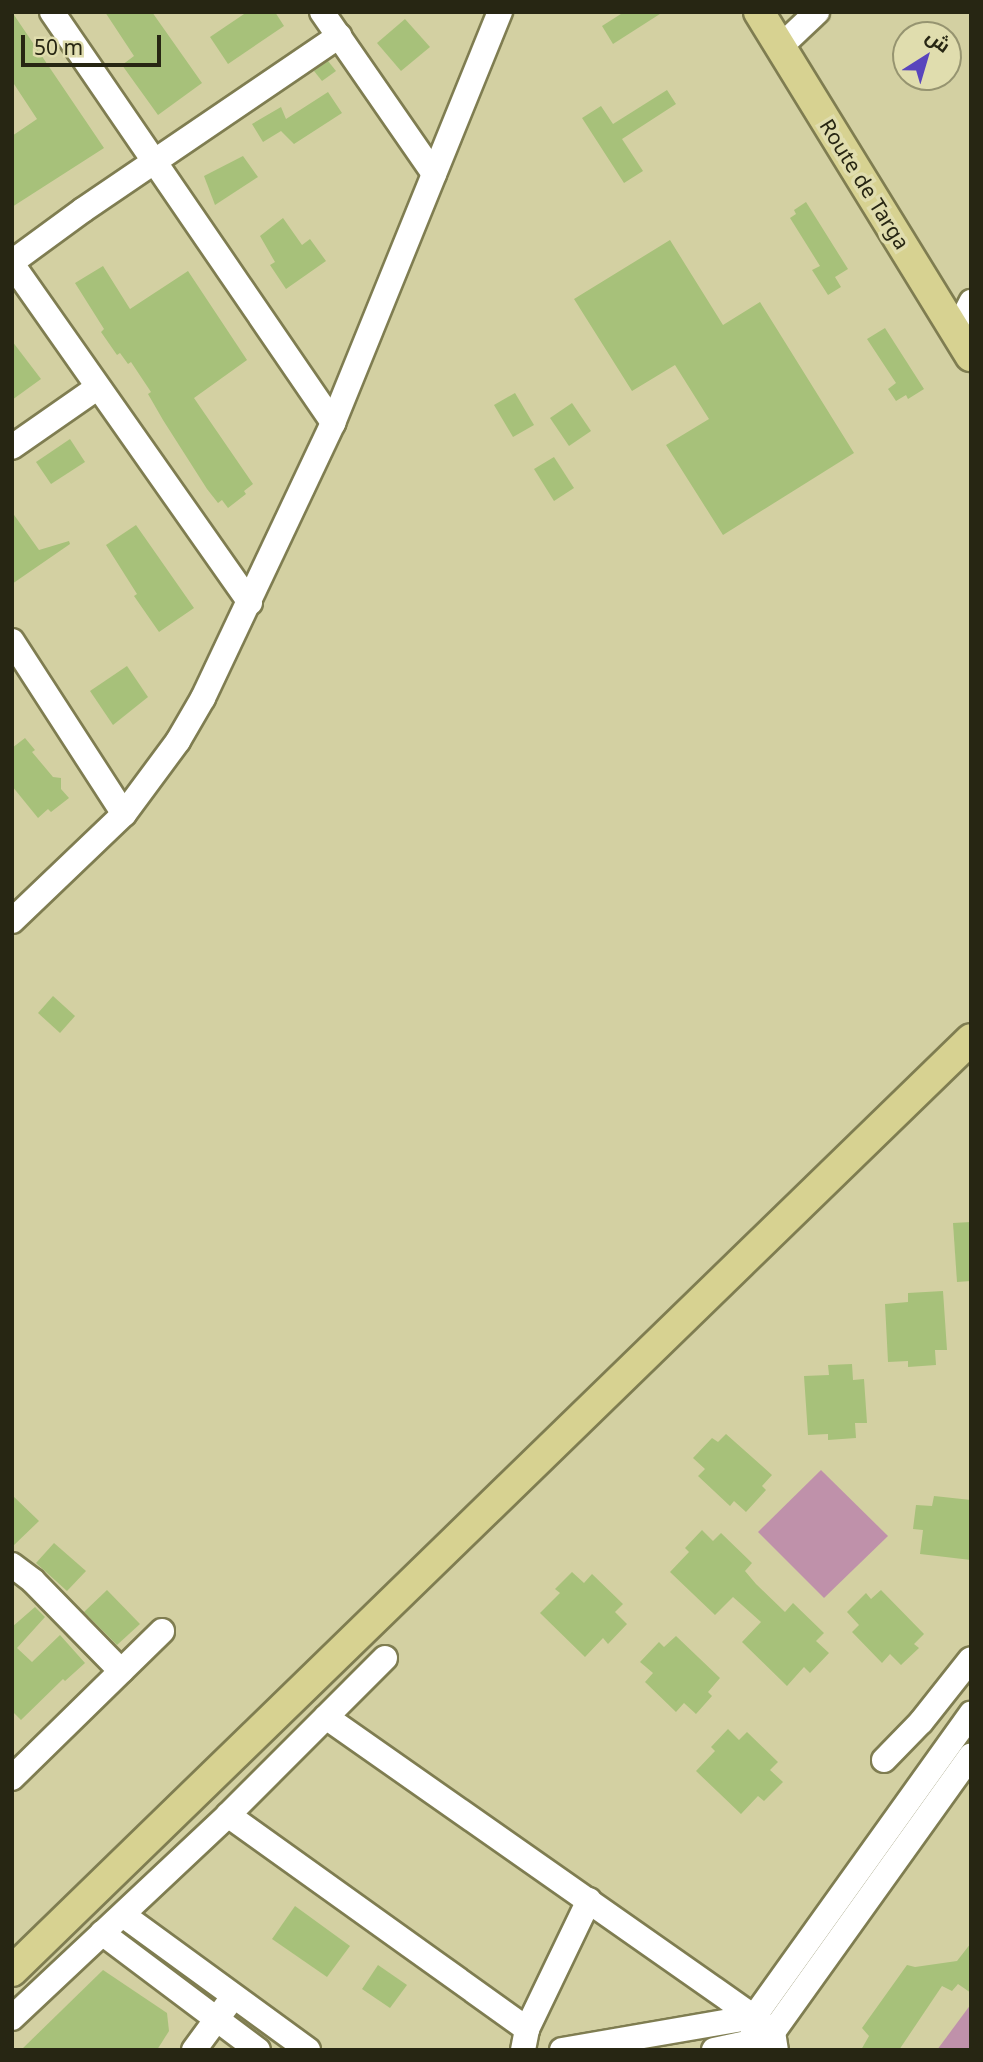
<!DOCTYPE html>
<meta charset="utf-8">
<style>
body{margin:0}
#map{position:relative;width:983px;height:2062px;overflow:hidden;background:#d3d0a2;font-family:"Noto Sans",Cairo,sans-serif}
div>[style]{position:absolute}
.green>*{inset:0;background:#bf91aa}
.building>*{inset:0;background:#a7c17a}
.roads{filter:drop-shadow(2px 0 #7f7d51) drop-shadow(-2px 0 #7f7d51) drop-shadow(0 2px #7f7d51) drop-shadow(0 -2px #7f7d51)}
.minor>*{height:24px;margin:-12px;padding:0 12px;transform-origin:12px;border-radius:12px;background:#fff}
.major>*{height:30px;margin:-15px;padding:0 15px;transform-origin:15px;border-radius:15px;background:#d7d291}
span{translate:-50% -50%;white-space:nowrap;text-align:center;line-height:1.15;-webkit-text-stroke:7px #e0ddae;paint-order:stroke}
.street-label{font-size:21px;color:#272613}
.frame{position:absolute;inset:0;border:14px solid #272613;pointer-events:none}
.north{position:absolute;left:892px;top:21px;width:70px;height:70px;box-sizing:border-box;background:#e0ddae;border:2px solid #969470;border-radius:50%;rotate:37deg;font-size:19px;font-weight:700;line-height:28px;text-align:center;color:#272613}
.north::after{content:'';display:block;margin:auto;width:24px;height:32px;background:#5945bd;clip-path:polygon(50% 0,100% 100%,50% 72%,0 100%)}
.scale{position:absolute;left:21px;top:35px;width:140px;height:32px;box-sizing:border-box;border:4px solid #272613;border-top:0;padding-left:9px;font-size:21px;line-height:24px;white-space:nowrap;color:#272613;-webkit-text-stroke:5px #e0ddae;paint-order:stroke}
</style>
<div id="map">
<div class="green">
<i style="clip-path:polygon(821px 1470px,888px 1536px,824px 1598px,758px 1532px)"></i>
<i style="clip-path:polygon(971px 2004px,971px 2050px,937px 2050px)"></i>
</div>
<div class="building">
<i style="clip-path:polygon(12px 12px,104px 148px,12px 207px,12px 136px,37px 119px,12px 81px)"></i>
<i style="clip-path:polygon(105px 12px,152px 12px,202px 83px,158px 115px,122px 65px,134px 56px)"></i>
<i style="clip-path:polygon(247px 12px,275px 12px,284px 26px,228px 64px,210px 37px)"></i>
<i style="clip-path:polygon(624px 12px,663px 12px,613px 44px,602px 26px)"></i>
<i style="clip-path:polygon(405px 19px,430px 47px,401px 71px,377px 43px)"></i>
<i style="clip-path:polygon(328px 61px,336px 71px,322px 81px,314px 71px)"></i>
<i style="clip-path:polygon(667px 90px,676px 104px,622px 139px,643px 171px,624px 183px,582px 118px,601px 106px,613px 124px)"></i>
<i style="clip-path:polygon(328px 92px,342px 113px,294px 144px,281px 131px,263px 142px,252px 124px,281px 107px,286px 119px)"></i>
<i style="clip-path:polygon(243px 156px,258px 177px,215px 205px,204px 176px)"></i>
<i style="clip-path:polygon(806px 202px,848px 269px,835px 277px,841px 287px,828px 295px,812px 270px,820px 266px,790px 218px,796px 214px,794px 210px)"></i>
<i style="clip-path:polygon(283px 218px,302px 245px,310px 239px,326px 261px,286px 289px,270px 265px,275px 262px,260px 236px)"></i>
<i style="clip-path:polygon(670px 240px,723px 325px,760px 302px,854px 453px,723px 535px,666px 445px,709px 419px,675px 365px,632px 391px,574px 299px)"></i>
<i style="clip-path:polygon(103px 266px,130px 309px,188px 271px,247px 360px,194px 398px,253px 484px,244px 491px,246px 494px,228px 508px,222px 500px,218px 503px,207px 489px,163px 420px,148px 394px,151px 392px,131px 362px,128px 364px,120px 353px,117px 355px,101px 332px,104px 329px,75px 283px)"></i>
<i style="clip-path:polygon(885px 328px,924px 389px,908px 399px,906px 395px,896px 401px,888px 389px,896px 383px,867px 339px)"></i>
<i style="clip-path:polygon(12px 341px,41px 379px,12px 400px)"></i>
<i style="clip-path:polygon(515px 393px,534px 425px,513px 437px,494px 405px)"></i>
<i style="clip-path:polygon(572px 403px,591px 431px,569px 446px,550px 418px)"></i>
<i style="clip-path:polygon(70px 439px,85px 462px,51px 484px,36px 462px)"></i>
<i style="clip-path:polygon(554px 457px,574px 488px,554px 501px,534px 469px)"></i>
<i style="clip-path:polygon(12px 512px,39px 550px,69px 541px,70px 544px,12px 584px)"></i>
<i style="clip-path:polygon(136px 525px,194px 608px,159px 632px,134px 596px,137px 594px,106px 545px)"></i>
<i style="clip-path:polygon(127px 666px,148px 697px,113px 725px,90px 691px)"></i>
<i style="clip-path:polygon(25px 738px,35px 750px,32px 752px,53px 777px,61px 778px,61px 789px,69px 798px,51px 812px,48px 809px,38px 818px,12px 786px,12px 748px)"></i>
<i style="clip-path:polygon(53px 996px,75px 1016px,60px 1033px,38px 1013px)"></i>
<i style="clip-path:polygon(971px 1222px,971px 1281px,957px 1282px,953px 1223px)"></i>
<i style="clip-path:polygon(943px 1291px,947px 1350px,935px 1350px,936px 1365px,908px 1367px,908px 1361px,888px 1362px,885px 1304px,908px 1302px,908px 1293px)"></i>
<i style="clip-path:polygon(852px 1364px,853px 1380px,864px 1379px,867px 1423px,855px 1423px,856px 1438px,828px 1440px,828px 1434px,808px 1435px,804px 1376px,829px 1375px,828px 1365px)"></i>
<i style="clip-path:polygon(726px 1434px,772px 1475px,762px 1486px,766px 1490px,746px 1512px,734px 1501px,730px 1506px,698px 1476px,705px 1469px,693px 1458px,712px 1438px,718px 1442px)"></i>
<i style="clip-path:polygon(12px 1495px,39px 1521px,12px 1547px)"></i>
<i style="clip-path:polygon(934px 1496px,971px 1500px,971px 1560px,920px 1554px,923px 1530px,913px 1529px,916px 1505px,932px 1506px)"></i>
<i style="clip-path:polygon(702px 1530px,713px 1541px,721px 1533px,752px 1563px,745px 1571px,756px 1584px,785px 1612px,793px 1603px,824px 1633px,816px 1641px,829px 1653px,810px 1673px,804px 1667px,787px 1686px,742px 1642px,761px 1622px,733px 1597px,715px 1615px,670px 1572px,689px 1552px,685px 1548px)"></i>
<i style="clip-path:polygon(54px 1543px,86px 1571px,67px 1591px,36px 1563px)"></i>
<i style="clip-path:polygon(572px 1572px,584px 1583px,592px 1574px,623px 1604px,615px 1612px,627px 1624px,608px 1644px,603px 1638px,585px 1657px,540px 1613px,560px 1593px,555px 1589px)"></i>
<i style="clip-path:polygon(107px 1590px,140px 1624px,117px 1645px,84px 1612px)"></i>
<i style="clip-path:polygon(881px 1590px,924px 1634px,914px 1644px,919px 1648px,901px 1665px,890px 1654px,882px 1663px,852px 1632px,859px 1625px,847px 1612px,866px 1593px,871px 1599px)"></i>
<i style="clip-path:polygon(35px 1607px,45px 1617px,17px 1648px,32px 1662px,60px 1635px,85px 1663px,65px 1681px,63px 1679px,21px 1720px,12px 1711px,12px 1627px)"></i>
<i style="clip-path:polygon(676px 1636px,720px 1678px,708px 1692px,712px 1696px,696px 1714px,684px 1703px,676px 1712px,645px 1682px,653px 1673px,640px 1662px,659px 1642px,664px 1647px)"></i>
<i style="clip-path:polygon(728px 1729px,739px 1740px,747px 1732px,778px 1762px,770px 1770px,783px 1782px,764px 1801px,758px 1796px,741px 1814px,696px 1771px,715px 1751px,711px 1747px)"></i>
<i style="clip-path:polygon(295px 1906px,350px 1946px,327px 1977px,272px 1939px)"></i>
<i style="clip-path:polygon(971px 1943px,971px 1993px,958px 1984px,952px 1991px,942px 1986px,899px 2050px,861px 2050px,869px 2036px,862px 2028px,907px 1965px,915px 1967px,957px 1961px)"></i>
<i style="clip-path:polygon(378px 1965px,407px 1985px,390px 2008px,362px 1989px)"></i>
<i style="clip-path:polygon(103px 1970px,167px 2013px,169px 2031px,157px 2050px,21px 2050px)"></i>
</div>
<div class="roads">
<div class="minor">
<i style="left:52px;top:12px;width:498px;rotate:55.6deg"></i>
<i style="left:322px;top:12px;width:197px;rotate:55.3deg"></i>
<i style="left:780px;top:47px;width:51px;rotate:-43.4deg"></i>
<i style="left:12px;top:262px;width:88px;rotate:-36.2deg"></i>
<i style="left:83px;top:210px;width:310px;rotate:-34.2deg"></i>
<i style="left:12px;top:264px;width:414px;rotate:54.9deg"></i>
<i style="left:956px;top:332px;width:34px;rotate:-63deg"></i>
<i style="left:12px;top:447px;width:103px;rotate:-34.8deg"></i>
<i style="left:12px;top:641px;width:206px;rotate:57.1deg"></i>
<i style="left:12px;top:921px;width:155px;rotate:-43.7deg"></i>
<i style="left:124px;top:814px;width:91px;rotate:-53.5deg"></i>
<i style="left:178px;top:741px;width:50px;rotate:-59.8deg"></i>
<i style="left:203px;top:698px;width:304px;rotate:-64.7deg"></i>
<i style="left:333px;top:423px;width:444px;rotate:-67.9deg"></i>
<i style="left:12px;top:1565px;width:26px;rotate:37deg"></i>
<i style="left:33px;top:1581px;width:126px;rotate:45.6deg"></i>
<i style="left:326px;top:1717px;width:523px;rotate:35.03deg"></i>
<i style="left:754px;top:2017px;width:24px;rotate:38deg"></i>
<i style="left:773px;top:2032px;width:18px;rotate:81deg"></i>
<i style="left:884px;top:1760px;width:53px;rotate:-45.8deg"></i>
<i style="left:921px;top:1722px;width:80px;rotate:-51.6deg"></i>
<i style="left:12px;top:1778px;width:210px;rotate:-44.4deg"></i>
<i style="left:228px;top:1815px;width:368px;rotate:35.6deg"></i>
<i style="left:123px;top:1915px;width:229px;rotate:36.1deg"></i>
<i style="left:102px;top:1933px;width:195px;rotate:36.9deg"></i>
<i style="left:12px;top:2018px;width:296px;rotate:-43.2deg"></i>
<i style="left:228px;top:1815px;width:222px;rotate:-45deg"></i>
<i style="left:194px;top:2050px;width:56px;rotate:-53.7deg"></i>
<i style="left:523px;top:2050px;width:21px;rotate:-79deg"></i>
<i style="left:527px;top:2029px;width:143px;rotate:-64.3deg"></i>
<i style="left:562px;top:2050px;width:195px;rotate:-9.8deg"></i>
<i style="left:714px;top:2050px;width:38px;rotate:-12deg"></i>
<i style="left:751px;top:2042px;width:24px;rotate:-24deg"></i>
<i style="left:773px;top:2032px;width:340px;rotate:-54.4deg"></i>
<i style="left:752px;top:2050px;width:33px;rotate:-87deg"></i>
<i style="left:754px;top:2017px;width:373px;rotate:-54.4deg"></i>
</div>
<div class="major">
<i style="left:759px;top:12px;width:404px;rotate:58.4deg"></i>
<i style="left:12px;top:1971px;width:1337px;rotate:-44.18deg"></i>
</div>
</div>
<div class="street-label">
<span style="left:865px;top:184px;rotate:58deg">Route de Targa</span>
</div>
<div class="frame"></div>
<div class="north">ش</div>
<div class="scale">50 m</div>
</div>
